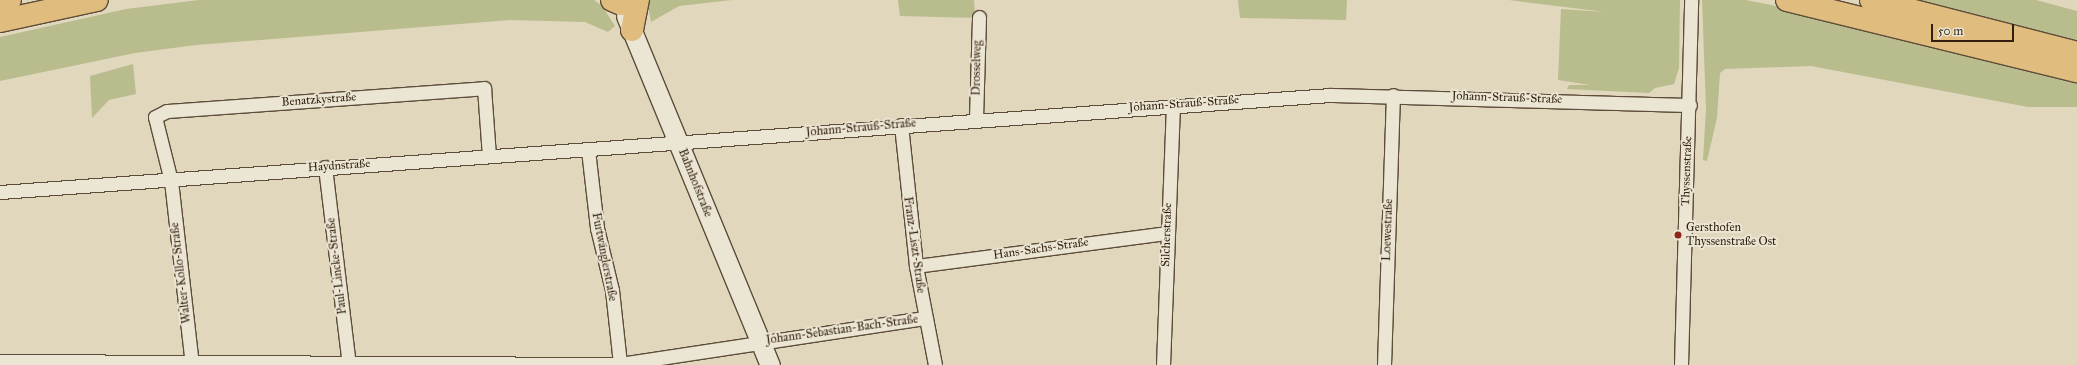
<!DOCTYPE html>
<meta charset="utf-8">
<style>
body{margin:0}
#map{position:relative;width:2077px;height:365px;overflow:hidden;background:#e0d7bd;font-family:"IM FELL Great Primer",serif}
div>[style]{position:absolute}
.green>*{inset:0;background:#b9bc8d}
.roads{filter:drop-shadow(1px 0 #5d4c39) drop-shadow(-1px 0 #5d4c39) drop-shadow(0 1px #5d4c39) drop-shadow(0 -1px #5d4c39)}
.street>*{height:13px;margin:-6.5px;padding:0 6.5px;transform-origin:6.5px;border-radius:6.5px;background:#ebe5d4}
.secondary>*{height:19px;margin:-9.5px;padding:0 9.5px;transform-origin:9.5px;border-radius:9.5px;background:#ebe5d4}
.highway>*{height:22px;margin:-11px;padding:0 11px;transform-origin:11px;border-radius:11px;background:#e0bc7e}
.dots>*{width:11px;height:11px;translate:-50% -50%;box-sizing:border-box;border:2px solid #ebe5d4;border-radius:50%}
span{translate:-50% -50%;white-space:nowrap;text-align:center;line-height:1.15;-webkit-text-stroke:4px #ebe5d4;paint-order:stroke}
.street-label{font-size:12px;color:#311e0d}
.poi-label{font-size:12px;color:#311e0d}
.left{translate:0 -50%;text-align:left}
.scale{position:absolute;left:1931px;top:24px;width:83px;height:18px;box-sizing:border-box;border:2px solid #311e0d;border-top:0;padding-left:5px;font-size:12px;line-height:14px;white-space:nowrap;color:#311e0d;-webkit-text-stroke:3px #ebe5d4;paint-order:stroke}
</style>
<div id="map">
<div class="green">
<i style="clip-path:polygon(199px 0,594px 0,602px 6px,615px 26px,608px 32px,585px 22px,510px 20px,196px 45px,135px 53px,0 81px,0 37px,126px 9px)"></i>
<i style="clip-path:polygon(647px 0,732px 0,679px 6px,651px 22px)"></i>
<i style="clip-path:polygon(898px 0,974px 0,975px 18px,900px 16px)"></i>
<i style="clip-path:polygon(1238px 0,1347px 0,1346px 20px,1240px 18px)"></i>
<i style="clip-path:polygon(1509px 0,1680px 0,1679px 68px,1674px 84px,1655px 88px,1649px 93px,1567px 89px,1569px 85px,1590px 85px,1558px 80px,1561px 9px,1605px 12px)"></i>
<i style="clip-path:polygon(1702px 0,1746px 0,1832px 17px,2077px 79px,2077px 107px,2028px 107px,1811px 66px,1725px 69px,1720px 73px,1717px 118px,1707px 161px,1703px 160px,1706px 109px)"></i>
<i style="clip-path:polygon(1911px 0,2036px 0,2077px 11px,2077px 40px)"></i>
<i style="clip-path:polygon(133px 64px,136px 94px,109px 100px,92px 118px,90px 76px)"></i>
</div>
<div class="roads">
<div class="street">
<i style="left:976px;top:119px;width:102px;rotate:-88.3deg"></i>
<i style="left:901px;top:125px;width:142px;rotate:83.9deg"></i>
<i style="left:916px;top:266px;width:101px;rotate:79.1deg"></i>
<i style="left:588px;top:150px;width:79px;rotate:83.4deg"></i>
<i style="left:597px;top:228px;width:64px;rotate:76.4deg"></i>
<i style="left:612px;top:290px;width:74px;rotate:83.8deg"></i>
<i style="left:325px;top:167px;width:199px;rotate:83.1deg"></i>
<i style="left:0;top:192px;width:1335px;rotate:-4.17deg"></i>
<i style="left:1331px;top:95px;width:359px;rotate:1.6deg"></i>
<i style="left:916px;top:266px;width:253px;rotate:-7.5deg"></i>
<i style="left:0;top:361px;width:620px;rotate:0.28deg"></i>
<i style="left:620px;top:364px;width:308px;rotate:-8.6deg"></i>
<i style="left:192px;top:365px;width:185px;rotate:-96.5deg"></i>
<i style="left:171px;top:181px;width:66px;rotate:-104deg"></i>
<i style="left:155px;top:117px;width:13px;rotate:-27deg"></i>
<i style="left:167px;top:111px;width:318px;rotate:-4.1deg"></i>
<i style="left:484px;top:88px;width:68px;rotate:85.8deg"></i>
<i style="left:1163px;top:365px;width:260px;rotate:-87.8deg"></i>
<i style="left:1384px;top:365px;width:270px;rotate:-88.1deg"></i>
<i style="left:1681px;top:365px;width:365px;rotate:-88.4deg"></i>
</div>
<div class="secondary">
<i style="left:626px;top:16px;width:378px;rotate:67.6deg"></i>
</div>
<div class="highway">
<i style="left:612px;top:0;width:10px;rotate:24deg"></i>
<i style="left:1787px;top:0;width:299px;rotate:13.8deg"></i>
<i style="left:1871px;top:0;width:213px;rotate:14.4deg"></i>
<i style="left:0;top:2px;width:10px;rotate:-11deg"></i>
<i style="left:0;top:21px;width:99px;rotate:-12.2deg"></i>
<i style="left:632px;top:30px;width:31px;rotate:-79deg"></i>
</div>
</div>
<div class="dots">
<i style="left:1678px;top:235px;background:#8f2418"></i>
</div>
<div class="street-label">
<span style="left:977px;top:68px;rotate:-89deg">Drosselweg</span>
<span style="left:1507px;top:98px;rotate:2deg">Johann-Strauß-Straße</span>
<span style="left:319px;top:100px;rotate:-4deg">Benatzkystraße</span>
<span style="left:1184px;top:104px;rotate:-4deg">Johann-Strauß-Straße</span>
<span style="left:861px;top:128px;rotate:-5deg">Johann-Strauß-Straße</span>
<span style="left:339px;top:166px;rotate:-4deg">Haydnstraße</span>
<span style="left:1687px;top:171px;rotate:-88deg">Thyssenstraße</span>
<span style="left:695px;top:183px;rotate:68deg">Bahnhofstraße</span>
<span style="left:1388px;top:230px;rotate:-88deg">Loewestraße</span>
<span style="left:1167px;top:235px;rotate:-88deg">Silcherstraße</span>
<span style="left:914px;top:245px;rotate:82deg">Franz-Liszt-Straße</span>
<span style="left:1041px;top:249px;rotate:-8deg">Hans-Sachs-Straße</span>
<span style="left:604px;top:257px;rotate:79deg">Furtwänglerstraße</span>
<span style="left:337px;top:266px;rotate:-97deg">Paul-Lincke-Straße</span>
<span style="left:181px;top:273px;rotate:-97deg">Walter-Kollo-Straße</span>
<span style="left:842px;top:330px;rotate:-8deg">Johann-Sebastian-Bach-Straße</span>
</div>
<div class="poi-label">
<span class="left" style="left:1686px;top:235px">Gersthofen<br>Thyssenstraße Ost</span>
</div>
<div class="scale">50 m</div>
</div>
